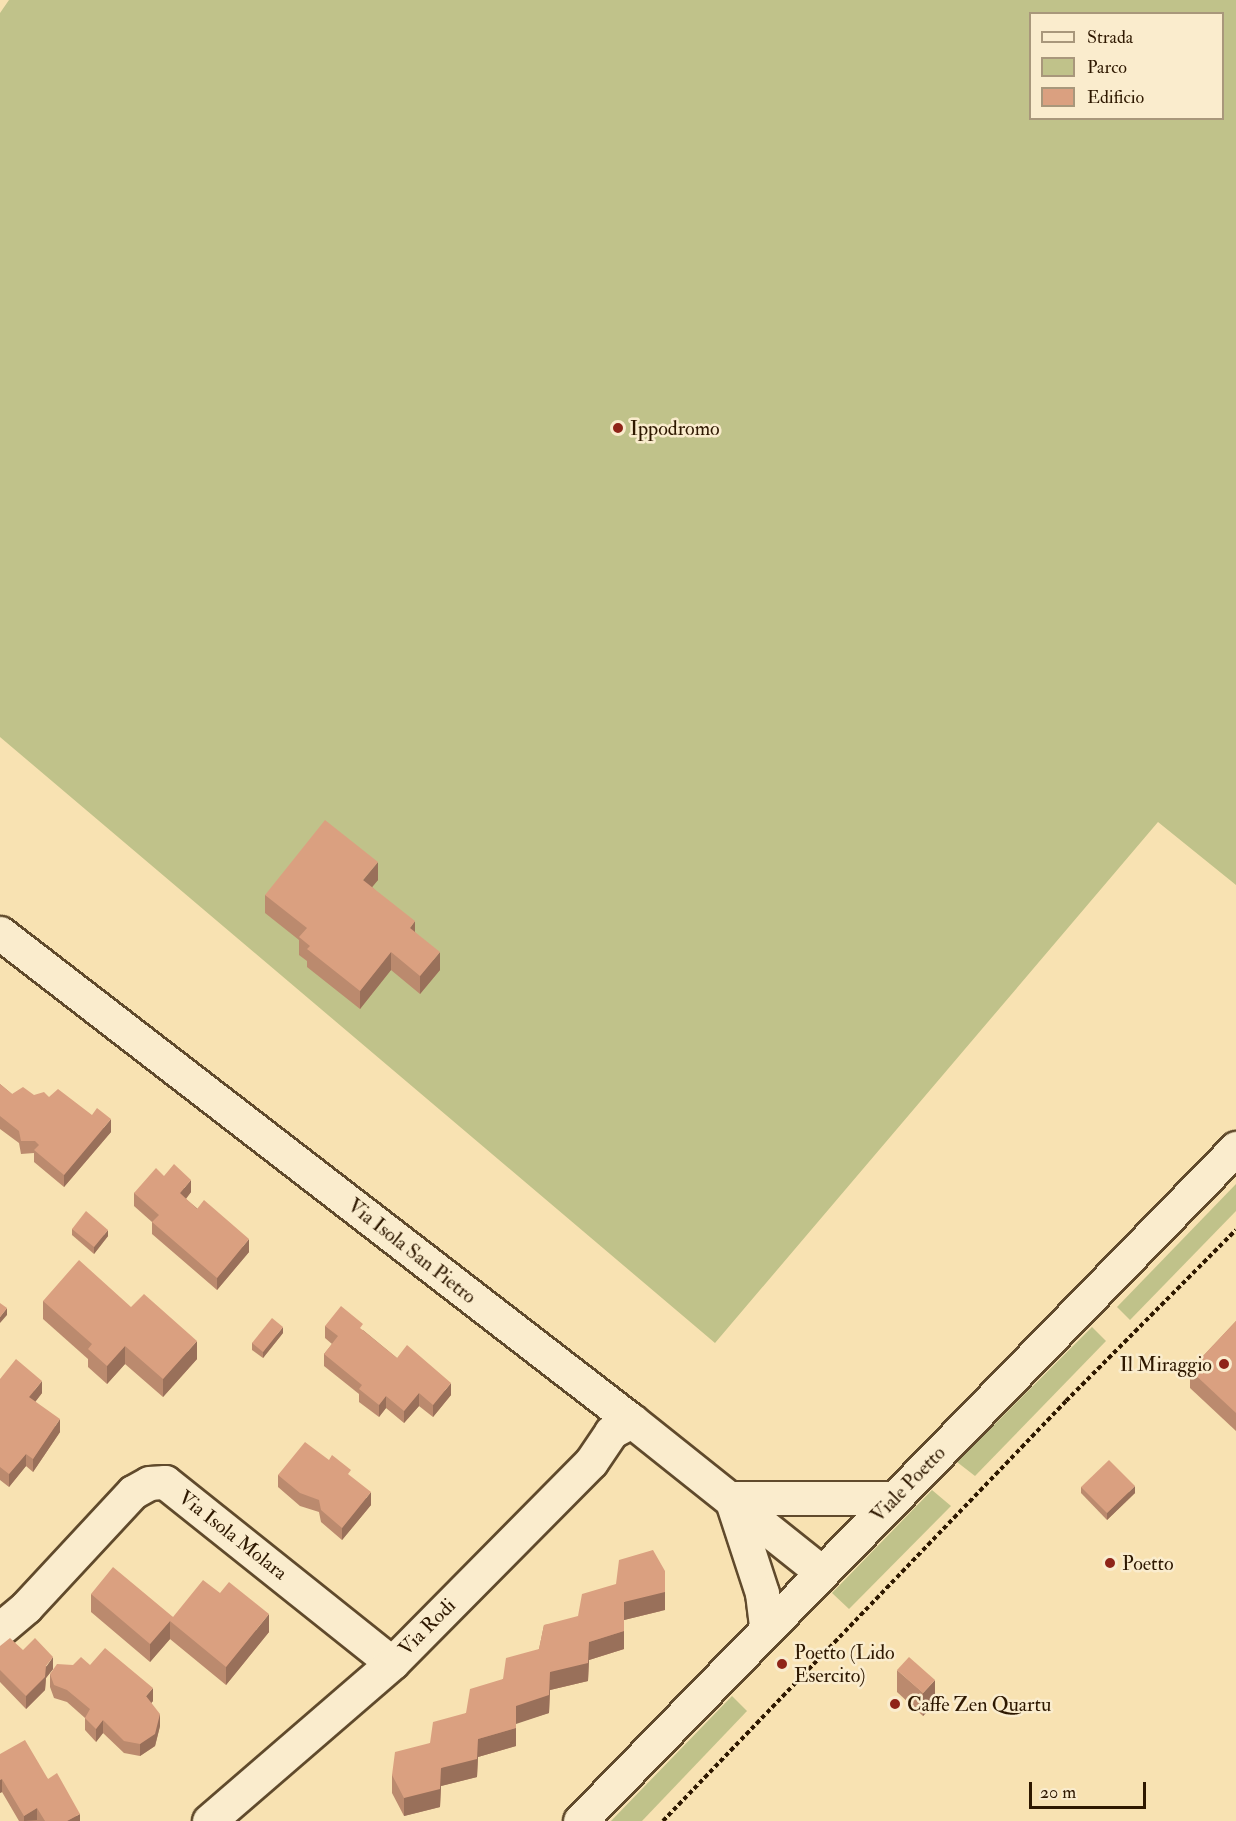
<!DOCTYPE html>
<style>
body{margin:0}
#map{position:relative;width:1236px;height:1821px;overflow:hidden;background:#f8e2b2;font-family:"IM FELL Double Pica",serif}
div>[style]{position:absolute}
.green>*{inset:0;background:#c0c28a}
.path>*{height:4px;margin-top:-2px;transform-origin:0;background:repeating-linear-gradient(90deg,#2e1800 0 4.5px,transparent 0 7.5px)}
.roads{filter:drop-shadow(2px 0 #604a2c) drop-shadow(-2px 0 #604a2c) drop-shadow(0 2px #604a2c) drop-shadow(0 -2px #604a2c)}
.street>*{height:33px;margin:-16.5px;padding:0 16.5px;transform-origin:16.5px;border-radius:16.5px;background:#faeccd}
.wall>*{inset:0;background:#bb8a6e}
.shaded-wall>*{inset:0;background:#99705a}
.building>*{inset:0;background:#daa080}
.dots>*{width:16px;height:16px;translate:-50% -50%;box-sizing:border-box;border:3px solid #faeccd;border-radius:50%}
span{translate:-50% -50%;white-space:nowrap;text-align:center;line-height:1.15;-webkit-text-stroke:5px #faeccd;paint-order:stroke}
.poi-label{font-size:20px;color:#2e1800}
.left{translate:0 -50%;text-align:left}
.right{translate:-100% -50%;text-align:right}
.street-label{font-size:20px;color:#2e1800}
.legend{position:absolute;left:1029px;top:12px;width:195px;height:108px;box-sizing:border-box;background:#faeccd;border:2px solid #a8977b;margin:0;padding:8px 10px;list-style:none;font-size:18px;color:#2e1800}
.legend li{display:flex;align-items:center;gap:12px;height:30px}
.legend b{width:30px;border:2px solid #a8977b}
.scale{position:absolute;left:1029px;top:1782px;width:117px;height:27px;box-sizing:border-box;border:3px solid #2e1800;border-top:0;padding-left:8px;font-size:18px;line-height:21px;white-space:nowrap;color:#2e1800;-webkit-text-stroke:4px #faeccd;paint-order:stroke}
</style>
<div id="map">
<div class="green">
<i style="clip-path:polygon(evenodd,9px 0,1236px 0,1236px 885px,1158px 822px,715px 1343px,0 737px,0 13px,9px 0,1030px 14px,1222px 14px,1222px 118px,1030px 118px,1030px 14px)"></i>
<i style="clip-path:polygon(1236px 1184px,1236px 1211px,1130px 1320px,1117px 1307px)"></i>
<i style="clip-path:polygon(1092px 1327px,1106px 1341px,975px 1476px,957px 1462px)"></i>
<i style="clip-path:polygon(932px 1490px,951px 1506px,849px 1609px,832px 1593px)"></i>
<i style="clip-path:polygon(732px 1696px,747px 1711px,642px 1821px,611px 1821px)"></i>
</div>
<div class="path">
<i style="left:663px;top:1821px;width:582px;rotate:-46.18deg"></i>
<i style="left:1066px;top:1401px;width:241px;rotate:-45.2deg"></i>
</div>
<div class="roads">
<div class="street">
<i style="left:0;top:933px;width:798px;rotate:37.67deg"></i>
<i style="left:632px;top:1421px;width:242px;rotate:38.6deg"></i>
<i style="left:731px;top:1498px;width:163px"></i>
<i style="left:731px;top:1498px;width:100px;rotate:71.9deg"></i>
<i style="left:762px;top:1593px;width:35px;rotate:83deg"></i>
<i style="left:0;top:1629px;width:34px;rotate:-40deg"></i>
<i style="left:26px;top:1607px;width:157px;rotate:-47.1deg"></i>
<i style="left:133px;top:1492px;width:18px;rotate:-29deg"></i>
<i style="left:149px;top:1483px;width:16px;rotate:-4deg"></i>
<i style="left:165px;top:1482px;width:290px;rotate:38.6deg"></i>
<i style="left:209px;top:1821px;width:242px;rotate:-40.8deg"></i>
<i style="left:392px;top:1663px;width:283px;rotate:-45.3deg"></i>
<i style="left:591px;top:1462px;width:36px;rotate:-56deg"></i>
<i style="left:611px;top:1432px;width:24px;rotate:-28deg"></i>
<i style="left:580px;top:1821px;width:940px;rotate:-45.73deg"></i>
</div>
</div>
<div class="wall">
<i style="clip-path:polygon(378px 880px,372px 887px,415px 932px,440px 970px,420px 994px,391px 970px,360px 1009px,307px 967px,307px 961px,299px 955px,299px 940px,265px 913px,265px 895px)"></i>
<i style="clip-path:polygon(0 1084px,12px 1094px,34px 1095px,49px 1097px,111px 1132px,64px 1187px,34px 1162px,34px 1153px,21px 1154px,19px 1143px,0 1129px)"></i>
<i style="clip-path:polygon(164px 1176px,191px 1192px,186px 1199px,249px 1252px,217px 1290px,152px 1234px,152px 1222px,134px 1206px,134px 1193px)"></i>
<i style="clip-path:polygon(72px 1229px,108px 1236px,94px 1254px,72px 1235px)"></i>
<i style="clip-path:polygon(43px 1301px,131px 1307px,197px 1359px,163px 1397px,125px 1364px,107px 1384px,88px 1367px,88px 1359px,43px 1319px)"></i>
<i style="clip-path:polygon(1236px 1321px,1236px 1431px,1190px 1388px,1190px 1370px)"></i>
<i style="clip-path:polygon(325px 1326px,363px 1330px,397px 1358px,451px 1395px,433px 1417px,419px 1406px,404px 1423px,386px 1408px,379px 1417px,359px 1402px,359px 1394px,324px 1366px,324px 1354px,332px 1344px,325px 1338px)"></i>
<i style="clip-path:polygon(283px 1333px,263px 1358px,252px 1350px,252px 1343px)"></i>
<i style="clip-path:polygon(0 1379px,42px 1393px,35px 1402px,60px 1432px,33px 1472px,26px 1466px,9px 1487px,0 1480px)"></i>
<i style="clip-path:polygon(278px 1475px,351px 1477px,371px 1505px,342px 1540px,321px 1522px,319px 1512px,300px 1506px,278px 1487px)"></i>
<i style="clip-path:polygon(1081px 1487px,1135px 1493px,1107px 1520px,1081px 1493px)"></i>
<i style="clip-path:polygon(91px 1594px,173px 1617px,269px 1632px,226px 1685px,170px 1639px,150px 1662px,91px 1612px)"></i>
<i style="clip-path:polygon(665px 1610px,624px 1620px,624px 1649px,589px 1660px,588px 1681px,550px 1690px,549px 1713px,516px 1723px,516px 1746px,478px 1757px,477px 1777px,441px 1786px,440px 1807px,404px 1816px,392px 1793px,392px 1775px,466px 1713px,503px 1679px,539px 1649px,544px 1625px)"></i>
<i style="clip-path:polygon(0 1646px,53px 1669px,46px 1678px,45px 1690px,26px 1709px,0 1682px)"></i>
<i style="clip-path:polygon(90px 1665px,153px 1701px,151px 1703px,160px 1726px,155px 1746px,140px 1756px,124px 1753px,103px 1733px,96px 1742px,85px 1730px,85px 1718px,67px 1702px,54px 1698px,50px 1687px,50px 1674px)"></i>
<i style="clip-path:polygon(897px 1670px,935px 1703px,923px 1716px,897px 1692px)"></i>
<i style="clip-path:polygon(0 1754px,48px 1779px,80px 1821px,19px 1821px,2px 1792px,0 1793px)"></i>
</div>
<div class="shaded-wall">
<i style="clip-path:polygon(378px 862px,378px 880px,363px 898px,363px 880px)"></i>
<i style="clip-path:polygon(415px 921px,415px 939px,410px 928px)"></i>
<i style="clip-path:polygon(391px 952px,391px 970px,360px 1009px,360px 991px)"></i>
<i style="clip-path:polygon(440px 952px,440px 970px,420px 994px,420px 976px)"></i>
<i style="clip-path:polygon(111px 1119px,111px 1132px,64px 1187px,64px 1175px)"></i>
<i style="clip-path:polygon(191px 1180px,191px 1192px,180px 1206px,180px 1193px)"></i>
<i style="clip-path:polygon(108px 1230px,108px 1236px,94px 1254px,94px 1247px)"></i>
<i style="clip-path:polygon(249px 1239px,249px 1252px,217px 1290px,217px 1278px)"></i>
<i style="clip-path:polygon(7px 1308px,7px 1315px,0 1323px,0 1317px)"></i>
<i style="clip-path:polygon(283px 1327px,283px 1333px,263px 1358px,263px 1352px)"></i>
<i style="clip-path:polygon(197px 1341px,197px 1359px,163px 1397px,163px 1379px)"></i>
<i style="clip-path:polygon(125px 1346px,125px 1364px,107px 1384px,107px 1366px)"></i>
<i style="clip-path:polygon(42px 1381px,42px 1393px,29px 1410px,29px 1397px)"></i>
<i style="clip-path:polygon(451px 1383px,451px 1395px,433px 1417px,433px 1405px)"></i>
<i style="clip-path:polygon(419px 1393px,419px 1406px,404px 1423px,404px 1411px)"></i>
<i style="clip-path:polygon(386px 1396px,386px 1408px,379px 1417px,379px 1405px)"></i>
<i style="clip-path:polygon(60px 1419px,60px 1432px,33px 1472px,33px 1459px)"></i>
<i style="clip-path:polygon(26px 1454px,26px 1466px,9px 1487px,9px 1474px)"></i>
<i style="clip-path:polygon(1135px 1486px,1135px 1493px,1107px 1520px,1107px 1513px)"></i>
<i style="clip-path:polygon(371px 1492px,371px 1505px,342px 1540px,342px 1528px)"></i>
<i style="clip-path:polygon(665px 1571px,665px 1610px,624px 1620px,624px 1602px)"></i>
<i style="clip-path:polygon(269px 1614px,269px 1632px,226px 1685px,226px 1667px)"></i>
<i style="clip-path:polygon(170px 1621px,170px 1639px,150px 1662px,150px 1644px)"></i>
<i style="clip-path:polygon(624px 1631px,624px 1649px,589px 1660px,588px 1681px,550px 1690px,549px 1713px,516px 1724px,516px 1706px,550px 1672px,589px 1642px)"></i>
<i style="clip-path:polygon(53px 1657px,53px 1669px,46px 1678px,45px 1690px,26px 1709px,26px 1696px)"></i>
<i style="clip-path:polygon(935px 1680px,935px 1703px,923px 1716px,923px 1693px)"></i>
<i style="clip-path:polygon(153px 1688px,153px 1701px,146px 1709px,146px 1696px)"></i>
<i style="clip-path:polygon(160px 1714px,160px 1726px,155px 1746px,140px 1756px,140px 1744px)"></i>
<i style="clip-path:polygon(103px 1720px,103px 1733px,96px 1742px,96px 1729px)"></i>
<i style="clip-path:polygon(516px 1728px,516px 1746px,478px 1757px,477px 1777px,441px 1786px,440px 1807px,404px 1816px,404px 1798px,478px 1739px)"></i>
<i style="clip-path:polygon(2px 1779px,2px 1792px,0 1793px,0 1780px)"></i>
<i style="clip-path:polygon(37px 1808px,37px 1820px,24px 1821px,24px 1816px)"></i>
<i style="clip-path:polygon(80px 1814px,80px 1821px,67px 1821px)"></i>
</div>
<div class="building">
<i style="clip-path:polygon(325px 820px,378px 862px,363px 880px,415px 921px,410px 928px,440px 952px,420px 976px,391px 952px,360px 991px,307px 949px,310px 946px,299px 937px,307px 928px,265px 895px)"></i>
<i style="clip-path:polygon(0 1084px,12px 1094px,23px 1087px,34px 1095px,44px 1092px,49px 1097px,58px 1089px,92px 1115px,97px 1108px,111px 1119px,64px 1175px,34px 1150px,39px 1145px,35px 1141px,21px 1141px,19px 1131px,0 1116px)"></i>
<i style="clip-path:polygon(174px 1164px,191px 1180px,180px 1193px,197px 1209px,204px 1200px,249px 1239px,217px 1278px,152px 1222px,159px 1215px,134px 1193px,156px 1168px,164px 1176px)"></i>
<i style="clip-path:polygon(86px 1211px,108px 1230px,94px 1247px,72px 1229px)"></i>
<i style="clip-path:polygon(79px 1260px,131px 1307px,144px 1294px,197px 1341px,163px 1379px,125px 1346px,107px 1366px,88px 1349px,92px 1344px,43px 1301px)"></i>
<i style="clip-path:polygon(0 1303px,7px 1308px,0 1317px)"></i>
<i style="clip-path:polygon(341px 1306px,363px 1324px,360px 1328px,397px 1358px,407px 1345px,451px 1383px,433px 1405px,419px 1393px,404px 1411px,386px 1396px,379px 1405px,359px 1389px,362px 1385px,324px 1354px,338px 1336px,325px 1326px)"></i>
<i style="clip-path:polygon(272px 1318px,283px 1327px,263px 1352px,252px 1343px)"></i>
<i style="clip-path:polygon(1236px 1321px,1236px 1413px,1190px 1370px)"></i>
<i style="clip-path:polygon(16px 1359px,42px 1381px,29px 1397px,60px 1419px,33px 1459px,26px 1454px,9px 1474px,0 1467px,0 1379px)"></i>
<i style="clip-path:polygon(305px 1442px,329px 1460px,332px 1455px,351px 1470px,348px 1474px,371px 1492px,342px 1528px,321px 1510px,319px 1500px,300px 1493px,278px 1475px)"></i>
<i style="clip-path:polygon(1109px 1460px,1135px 1486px,1107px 1513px,1081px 1487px)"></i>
<i style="clip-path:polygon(653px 1550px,665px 1571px,665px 1592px,624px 1602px,624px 1631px,589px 1642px,588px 1663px,550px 1672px,549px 1695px,516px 1706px,516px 1728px,478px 1739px,477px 1759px,441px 1768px,440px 1789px,404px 1798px,392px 1775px,395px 1752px,430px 1743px,433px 1722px,466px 1713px,470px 1689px,503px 1679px,506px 1658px,539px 1649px,544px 1625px,578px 1616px,582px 1594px,616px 1584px,619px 1560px)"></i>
<i style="clip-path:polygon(113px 1567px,173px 1617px,203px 1580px,220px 1593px,229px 1582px,269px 1614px,226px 1667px,170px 1621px,150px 1644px,91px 1594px)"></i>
<i style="clip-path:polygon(10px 1638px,23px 1650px,35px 1638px,53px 1657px,46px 1666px,45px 1677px,26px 1696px,0 1670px,0 1646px)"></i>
<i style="clip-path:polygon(105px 1648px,153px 1688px,146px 1696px,160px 1714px,155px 1734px,140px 1744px,124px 1741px,103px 1720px,96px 1729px,85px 1718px,90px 1709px,67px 1690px,54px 1685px,50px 1674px,57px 1664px,73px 1665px,81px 1657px,90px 1665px)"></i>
<i style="clip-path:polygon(909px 1657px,935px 1680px,923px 1693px,897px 1670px)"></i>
<i style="clip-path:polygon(25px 1740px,48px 1779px,57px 1773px,80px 1814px,67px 1821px,45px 1821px,37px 1808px,24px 1816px,2px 1779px,0 1780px,0 1754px)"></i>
</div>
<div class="dots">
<i style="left:618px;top:428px;background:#8f2418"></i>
<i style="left:1224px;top:1364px;background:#8f2418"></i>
<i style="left:1110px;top:1563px;background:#8f2418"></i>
<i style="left:782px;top:1664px;background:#8f2418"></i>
<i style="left:895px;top:1704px;background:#8f2418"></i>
</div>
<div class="poi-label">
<span class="left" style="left:630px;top:428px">Ippodromo</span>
<span class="right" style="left:1212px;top:1364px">Il Miraggio</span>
<span class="left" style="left:1122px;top:1563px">Poetto</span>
<span class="left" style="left:794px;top:1664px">Poetto (Lido<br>Esercito)</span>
<span class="left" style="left:907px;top:1704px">Caffe Zen Quartu</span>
</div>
<div class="street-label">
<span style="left:412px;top:1251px;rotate:38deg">Via Isola San Pietro</span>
<span style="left:908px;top:1484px;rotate:-46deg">Viale Poetto</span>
<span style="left:233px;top:1535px;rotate:38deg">Via Isola Molara</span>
<span style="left:427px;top:1627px;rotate:-45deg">Via Rodi</span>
</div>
<ul class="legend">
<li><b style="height:8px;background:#faeccd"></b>Strada</li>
<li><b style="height:16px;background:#c0c28a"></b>Parco</li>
<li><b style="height:16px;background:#daa080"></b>Edificio</li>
</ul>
<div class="scale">20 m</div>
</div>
